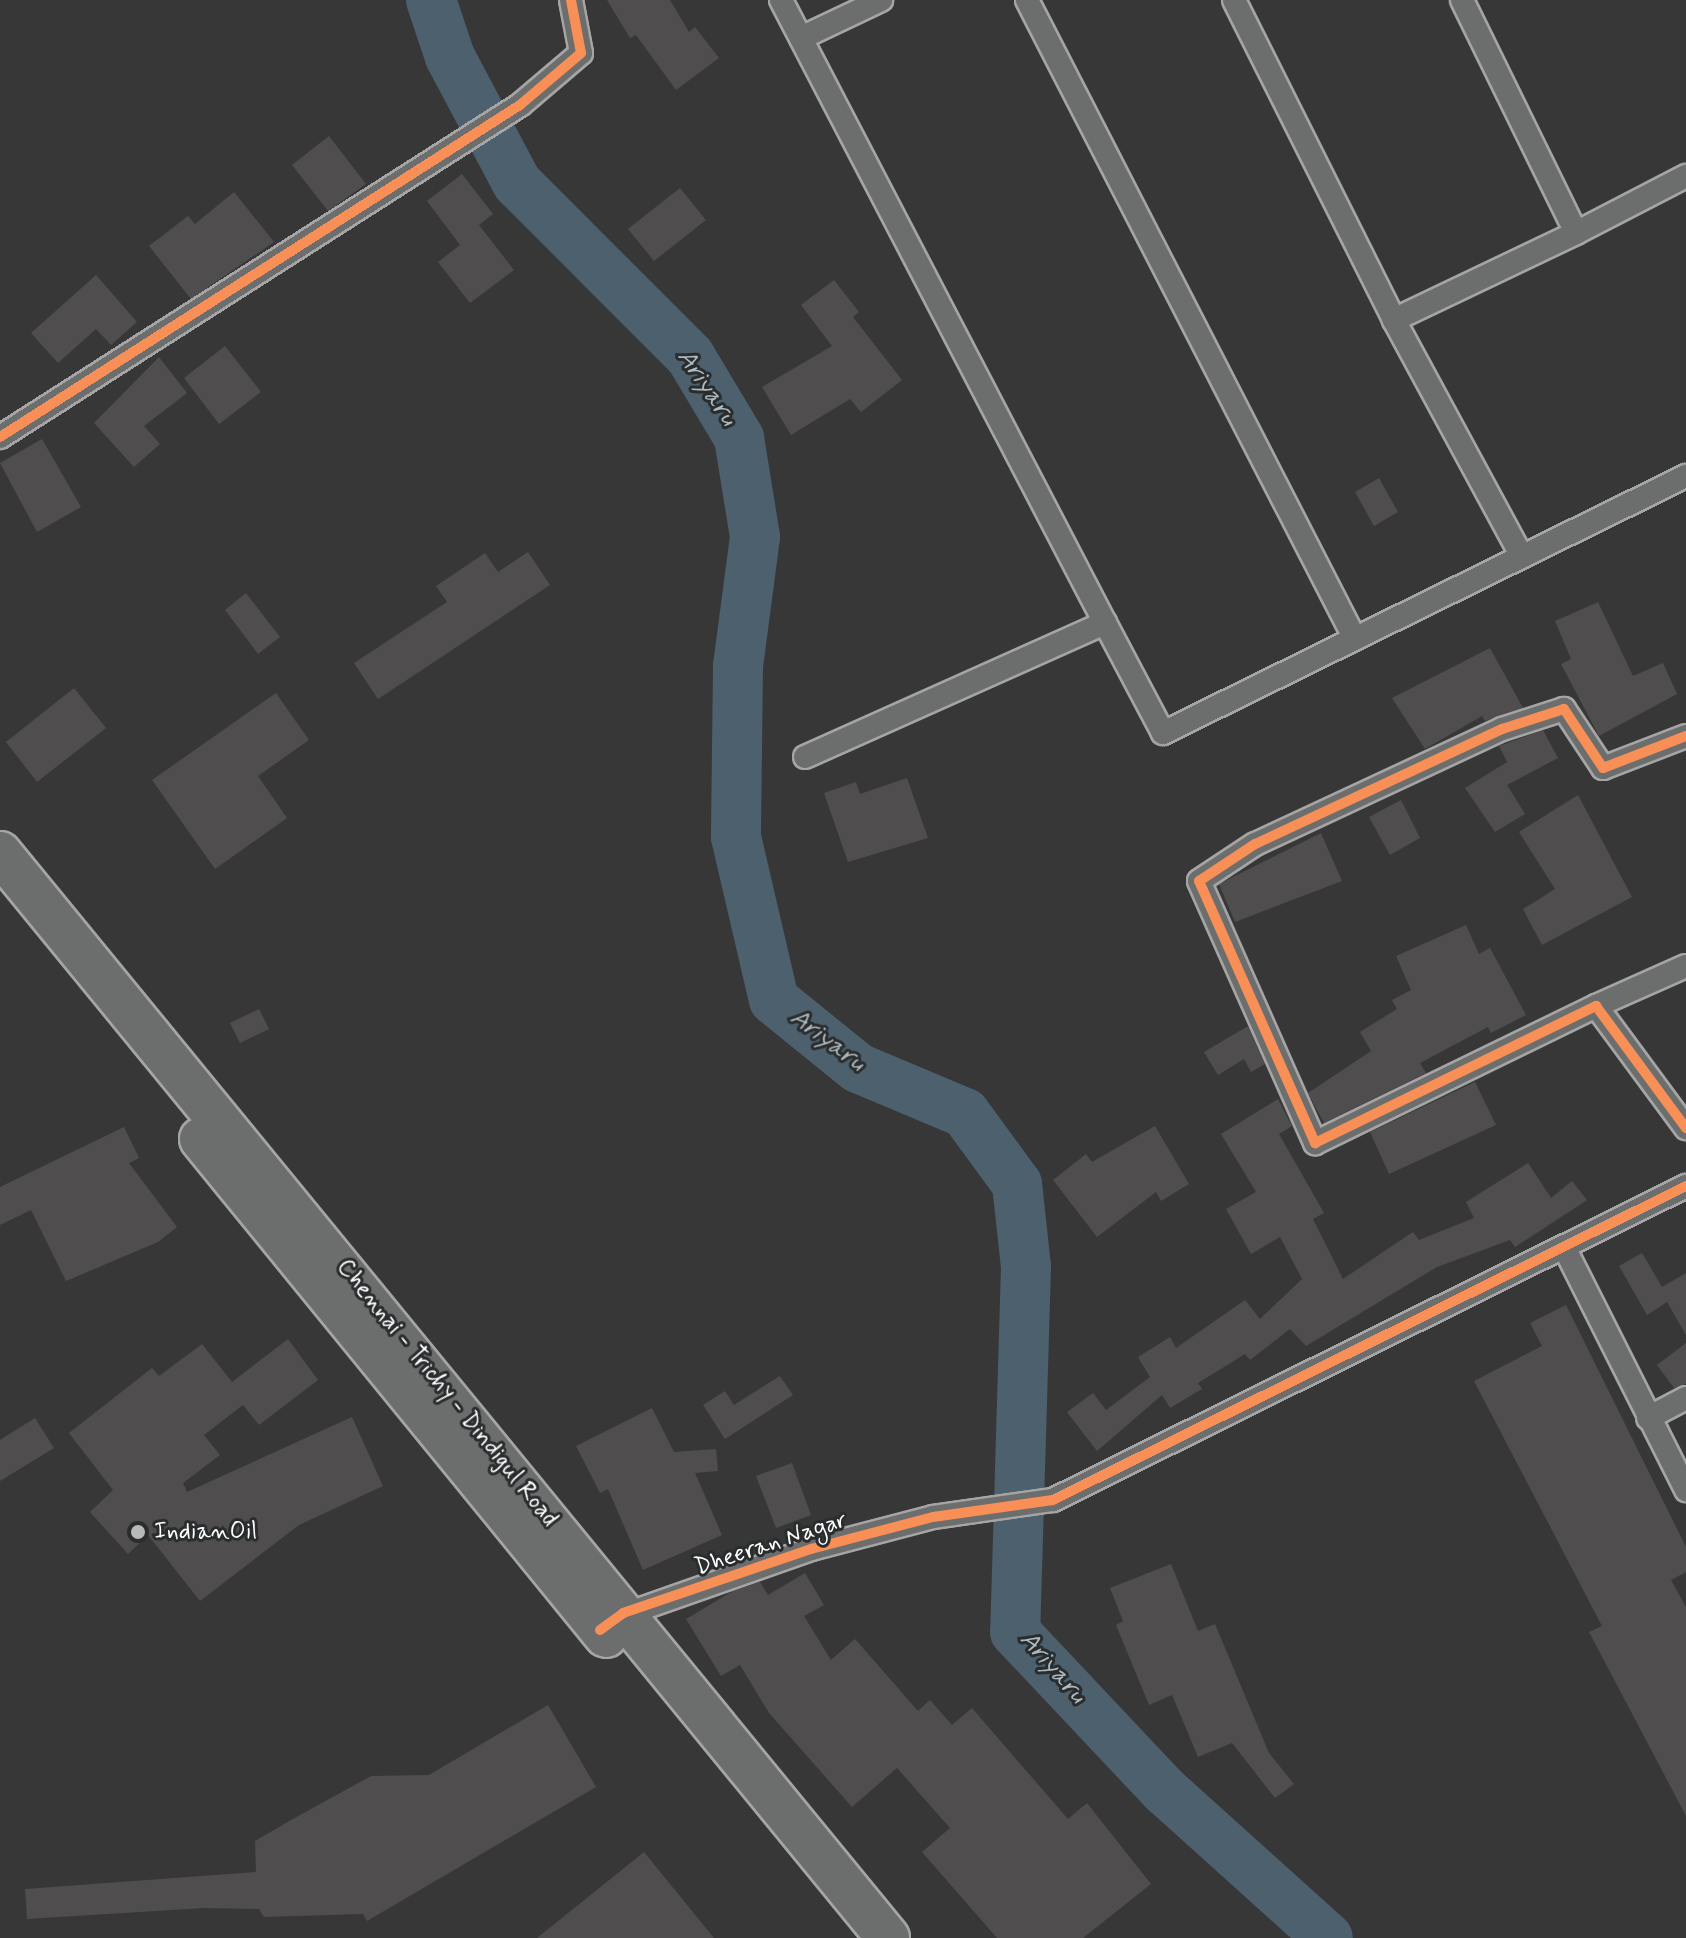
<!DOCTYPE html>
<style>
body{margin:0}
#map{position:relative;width:1686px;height:1938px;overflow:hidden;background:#373738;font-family:Mynerve,sans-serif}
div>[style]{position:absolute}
.river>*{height:50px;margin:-25px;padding:0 25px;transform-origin:25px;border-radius:25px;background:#4c606d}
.building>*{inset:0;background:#504d4f}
.roads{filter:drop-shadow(2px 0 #a5a5a5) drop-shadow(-2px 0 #a5a5a5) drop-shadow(0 2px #a5a5a5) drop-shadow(0 -2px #a5a5a5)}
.street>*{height:22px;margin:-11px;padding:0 11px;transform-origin:11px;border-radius:11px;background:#6c6d6d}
.highway>*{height:42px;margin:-21px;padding:0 21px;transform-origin:21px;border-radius:21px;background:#6c6d6d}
.cycleway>*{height:10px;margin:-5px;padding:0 5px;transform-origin:5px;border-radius:5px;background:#f78f57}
.dots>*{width:22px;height:22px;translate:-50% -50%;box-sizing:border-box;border:4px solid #2a2d2e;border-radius:50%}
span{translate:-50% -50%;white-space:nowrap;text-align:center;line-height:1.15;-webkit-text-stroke:6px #2a2d2e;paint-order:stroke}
.street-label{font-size:24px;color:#fff}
.poi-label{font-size:24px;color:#fff}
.left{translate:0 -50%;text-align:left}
.water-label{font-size:26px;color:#afb9c0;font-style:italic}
</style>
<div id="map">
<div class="river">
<i style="left:431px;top:0;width:60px;rotate:71.6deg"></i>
<i style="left:450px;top:57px;width:143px;rotate:62deg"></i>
<i style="left:517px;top:183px;width:245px;rotate:45deg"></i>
<i style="left:690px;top:356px;width:96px;rotate:59.1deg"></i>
<i style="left:739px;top:438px;width:100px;rotate:80.8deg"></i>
<i style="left:755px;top:537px;width:130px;rotate:97.5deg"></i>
<i style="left:738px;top:666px;width:171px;rotate:90.7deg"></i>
<i style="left:736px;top:837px;width:167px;rotate:76.9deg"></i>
<i style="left:774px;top:1000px;width:108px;rotate:39deg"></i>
<i style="left:858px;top:1068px;width:116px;rotate:22.8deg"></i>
<i style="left:965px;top:1113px;width:88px;rotate:53.8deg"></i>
<i style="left:1017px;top:1184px;width:83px;rotate:83.8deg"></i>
<i style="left:1026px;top:1267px;width:365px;rotate:91.7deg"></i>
<i style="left:1015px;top:1632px;width:219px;rotate:46.7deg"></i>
<i style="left:1165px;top:1791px;width:219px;rotate:42deg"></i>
</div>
<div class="building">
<i style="clip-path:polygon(607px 0,670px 0,689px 32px,695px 27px,719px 58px,676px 90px,636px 35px,630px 38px)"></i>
<i style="clip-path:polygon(329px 136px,366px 184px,328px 211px,292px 165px)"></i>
<i style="clip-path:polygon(462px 174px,493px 214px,479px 225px,514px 270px,470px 303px,438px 262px,460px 245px,427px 201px)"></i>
<i style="clip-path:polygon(680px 188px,706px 220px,654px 261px,628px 229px)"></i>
<i style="clip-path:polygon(234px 192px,274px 242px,191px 299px,149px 246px,188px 216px,195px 224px)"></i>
<i style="clip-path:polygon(96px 275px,137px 322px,111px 345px,96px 329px,58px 363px,31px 333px)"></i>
<i style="clip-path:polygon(834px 280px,859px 312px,853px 317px,902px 380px,861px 412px,850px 399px,791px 435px,762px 387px,832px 346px,801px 305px)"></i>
<i style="clip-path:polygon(225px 346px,261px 392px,219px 424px,184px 378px)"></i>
<i style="clip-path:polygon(159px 357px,187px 393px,144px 426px,160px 444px,134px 467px,94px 423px)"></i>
<i style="clip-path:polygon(42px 439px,81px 507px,37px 532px,0 463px)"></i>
<i style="clip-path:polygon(1379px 478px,1398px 512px,1374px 526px,1355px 492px)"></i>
<i style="clip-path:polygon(528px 552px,550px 585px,378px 699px,354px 663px,447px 602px,436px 586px,485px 553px,498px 572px)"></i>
<i style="clip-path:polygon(246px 593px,280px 637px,258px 654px,225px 610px)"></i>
<i style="clip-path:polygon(1598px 602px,1633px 676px,1663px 663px,1677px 694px,1599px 736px,1561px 664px,1571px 659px,1555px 621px)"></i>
<i style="clip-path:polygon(1490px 648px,1523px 708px,1485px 721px,1482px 716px,1425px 749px,1392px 698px)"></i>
<i style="clip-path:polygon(74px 688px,106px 728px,37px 782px,6px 742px)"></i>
<i style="clip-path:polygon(276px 693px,309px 740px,258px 776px,287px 818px,215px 869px,152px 780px)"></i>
<i style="clip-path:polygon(1543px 730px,1558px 758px,1507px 785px,1525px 814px,1495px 832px,1465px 788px,1507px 762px,1499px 746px)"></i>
<i style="clip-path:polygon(907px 778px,928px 838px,848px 862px,824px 793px,856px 782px,860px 794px)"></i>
<i style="clip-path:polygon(1578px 795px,1632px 897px,1542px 945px,1523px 909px,1555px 889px,1519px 832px)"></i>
<i style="clip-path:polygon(1401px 800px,1420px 838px,1390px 855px,1369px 817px)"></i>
<i style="clip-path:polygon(1321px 833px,1342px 881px,1235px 922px,1219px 884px)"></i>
<i style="clip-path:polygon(1466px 925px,1479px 954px,1490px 948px,1526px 1015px,1491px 1033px,1488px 1027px,1420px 1063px,1426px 1073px,1324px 1123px,1308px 1093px,1371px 1051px,1360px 1032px,1397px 1009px,1392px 1000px,1411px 990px,1396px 956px)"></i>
<i style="clip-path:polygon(259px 1009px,269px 1029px,240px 1043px,230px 1023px)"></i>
<i style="clip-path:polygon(1248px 1026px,1265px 1064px,1251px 1072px,1244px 1059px,1218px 1075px,1204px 1052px)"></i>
<i style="clip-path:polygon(1475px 1082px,1496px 1125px,1389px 1174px,1370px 1132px)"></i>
<i style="clip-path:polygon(1278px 1099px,1292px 1126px,1279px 1134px,1324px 1213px,1313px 1219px,1343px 1279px,1413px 1232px,1419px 1240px,1474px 1218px,1466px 1202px,1528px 1163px,1551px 1198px,1572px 1181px,1587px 1200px,1515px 1247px,1510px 1240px,1437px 1267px,1306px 1346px,1290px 1329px,1250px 1360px,1245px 1354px,1198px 1383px,1202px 1389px,1170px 1408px,1162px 1395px,1097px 1451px,1067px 1412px,1093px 1393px,1106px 1410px,1150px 1377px,1138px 1357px,1170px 1337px,1176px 1348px,1245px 1300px,1260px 1319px,1302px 1279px,1280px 1237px,1251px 1254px,1226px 1209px,1256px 1192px,1221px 1134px)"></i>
<i style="clip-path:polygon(1155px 1126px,1189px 1184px,1161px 1201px,1156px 1192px,1097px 1237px,1053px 1180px,1086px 1154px,1092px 1162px)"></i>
<i style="clip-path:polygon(124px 1127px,139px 1158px,129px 1163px,177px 1227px,158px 1242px,66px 1281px,31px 1210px,0 1225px,0 1187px)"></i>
<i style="clip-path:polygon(1642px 1253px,1662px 1287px,1686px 1273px,1686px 1335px,1667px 1302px,1647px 1315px,1619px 1266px)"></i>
<i style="clip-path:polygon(1566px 1305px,1686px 1547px,1686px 1572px,1671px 1580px,1686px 1607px,1686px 1816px,1589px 1632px,1602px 1626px,1474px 1381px,1542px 1346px,1530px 1323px)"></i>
<i style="clip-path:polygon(288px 1339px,318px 1380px,259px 1425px,243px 1405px,204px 1435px,220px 1455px,183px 1483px,187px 1492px,352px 1417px,383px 1486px,299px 1525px,200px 1601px,148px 1535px,128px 1554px,90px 1512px,113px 1490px,69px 1433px,152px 1368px,159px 1376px,202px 1344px,232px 1382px)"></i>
<i style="clip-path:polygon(1686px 1343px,1686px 1384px,1674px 1388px,1657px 1365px)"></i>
<i style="clip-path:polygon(780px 1376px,793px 1395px,725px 1439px,703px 1405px,725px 1391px,734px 1405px)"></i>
<i style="clip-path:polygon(652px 1408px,674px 1452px,716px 1449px,718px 1471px,695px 1473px,722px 1535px,643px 1570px,608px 1489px,600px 1493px,576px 1446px)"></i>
<i style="clip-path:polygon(35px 1418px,54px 1448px,0 1481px,0 1440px)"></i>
<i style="clip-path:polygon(792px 1463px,811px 1515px,776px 1528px,756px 1476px)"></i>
<i style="clip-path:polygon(1171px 1564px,1198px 1631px,1215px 1624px,1269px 1753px,1294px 1784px,1275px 1798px,1232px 1743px,1198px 1757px,1172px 1695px,1149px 1705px,1116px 1625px,1123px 1621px,1110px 1588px)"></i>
<i style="clip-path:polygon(805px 1573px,824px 1605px,804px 1616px,831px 1660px,855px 1639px,918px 1711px,930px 1700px,952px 1725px,972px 1708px,1068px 1819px,1087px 1803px,1151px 1884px,1083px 1938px,997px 1938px,922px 1852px,950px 1828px,897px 1768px,852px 1807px,769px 1713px,740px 1665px,721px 1676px,686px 1619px,733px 1591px,760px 1582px,768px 1595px)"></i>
<i style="clip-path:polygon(548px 1705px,596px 1787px,367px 1921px,363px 1914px,264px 1917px,259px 1909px,204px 1908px,27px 1919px,25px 1889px,256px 1872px,255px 1841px,291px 1820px,371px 1776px,429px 1775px)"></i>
<i style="clip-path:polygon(644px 1852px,714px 1938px,537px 1938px)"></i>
</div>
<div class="roads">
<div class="street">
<i style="left:781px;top:0;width:702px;rotate:62.52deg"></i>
<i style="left:1027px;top:0;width:718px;rotate:62.83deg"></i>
<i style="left:1234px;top:0;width:358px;rotate:63.4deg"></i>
<i style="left:1462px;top:0;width:259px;rotate:63.9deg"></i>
<i style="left:1576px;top:233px;width:202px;rotate:154.5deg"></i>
<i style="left:1394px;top:320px;width:269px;rotate:61.6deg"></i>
<i style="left:801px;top:38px;width:89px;rotate:-25.4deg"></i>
<i style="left:1576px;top:233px;width:124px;rotate:-27.4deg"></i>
<i style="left:0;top:437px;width:617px;rotate:-32.56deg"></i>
<i style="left:520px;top:105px;width:80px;rotate:-40.4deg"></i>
<i style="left:581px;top:53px;width:54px;rotate:-100.7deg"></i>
<i style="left:1686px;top:736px;width:89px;rotate:158.9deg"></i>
<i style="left:1603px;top:768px;width:71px;rotate:-123.5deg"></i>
<i style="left:1564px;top:709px;width:65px;rotate:162.1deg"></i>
<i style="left:1502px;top:729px;width:272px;rotate:155deg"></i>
<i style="left:1255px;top:844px;width:67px;rotate:146.5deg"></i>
<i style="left:1199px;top:881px;width:287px;rotate:66.1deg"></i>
<i style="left:1315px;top:1143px;width:313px;rotate:-26deg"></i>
<i style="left:1596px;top:1006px;width:152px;rotate:53.6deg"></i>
<i style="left:805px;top:757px;width:329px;rotate:-24.1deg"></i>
<i style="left:1105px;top:623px;width:124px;rotate:62.2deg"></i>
<i style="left:1163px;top:733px;width:583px;rotate:-26.17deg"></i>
<i style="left:1596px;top:1006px;width:98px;rotate:-24deg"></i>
<i style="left:1565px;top:1249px;width:270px;rotate:63.3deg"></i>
<i style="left:1648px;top:1418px;width:43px;rotate:-27.8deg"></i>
<i style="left:618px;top:1617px;width:205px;rotate:-19.4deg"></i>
<i style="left:811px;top:1549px;width:126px;rotate:-14.7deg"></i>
<i style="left:933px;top:1517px;width:121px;rotate:-8.1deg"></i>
<i style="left:1053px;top:1500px;width:707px;rotate:-26.38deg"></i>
</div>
<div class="highway">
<i style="left:0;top:853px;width:1402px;rotate:50.7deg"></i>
<i style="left:201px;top:1139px;width:641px;rotate:50.82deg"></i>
</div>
</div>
<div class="cycleway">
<i style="left:0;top:437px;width:617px;rotate:-32.56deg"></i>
<i style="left:520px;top:105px;width:80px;rotate:-40.4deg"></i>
<i style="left:581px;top:53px;width:54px;rotate:-100.7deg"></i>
<i style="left:1686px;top:736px;width:89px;rotate:158.9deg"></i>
<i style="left:1603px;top:768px;width:71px;rotate:-123.5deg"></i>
<i style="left:1564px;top:709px;width:65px;rotate:162.1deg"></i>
<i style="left:1502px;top:729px;width:272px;rotate:155deg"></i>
<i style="left:1255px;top:844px;width:67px;rotate:146.5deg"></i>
<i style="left:1199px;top:881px;width:287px;rotate:66.1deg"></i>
<i style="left:1315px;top:1143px;width:313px;rotate:-26deg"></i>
<i style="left:1596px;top:1006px;width:152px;rotate:53.6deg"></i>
<i style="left:600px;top:1630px;width:29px;rotate:-36deg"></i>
<i style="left:623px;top:1613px;width:199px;rotate:-18.8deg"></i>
<i style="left:811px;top:1549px;width:126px;rotate:-14.7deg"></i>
<i style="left:933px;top:1517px;width:121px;rotate:-8.1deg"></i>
<i style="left:1053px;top:1500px;width:707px;rotate:-26.38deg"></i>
</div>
<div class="dots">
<i style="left:138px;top:1532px;background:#b9b9b9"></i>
</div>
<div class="street-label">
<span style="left:447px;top:1393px;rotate:51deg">Chennai - Trichy - Dindigul Road</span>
<span style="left:771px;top:1544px;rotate:-18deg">Dheeran Nagar</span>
</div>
<div class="poi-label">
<span class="left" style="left:154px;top:1532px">IndianOil</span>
</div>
<div class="water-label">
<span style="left:706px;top:388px;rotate:56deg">Ariyaru</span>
<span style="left:827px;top:1041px;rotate:37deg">Ariyaru</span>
<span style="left:1052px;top:1668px;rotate:49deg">Ariyaru</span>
</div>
</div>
